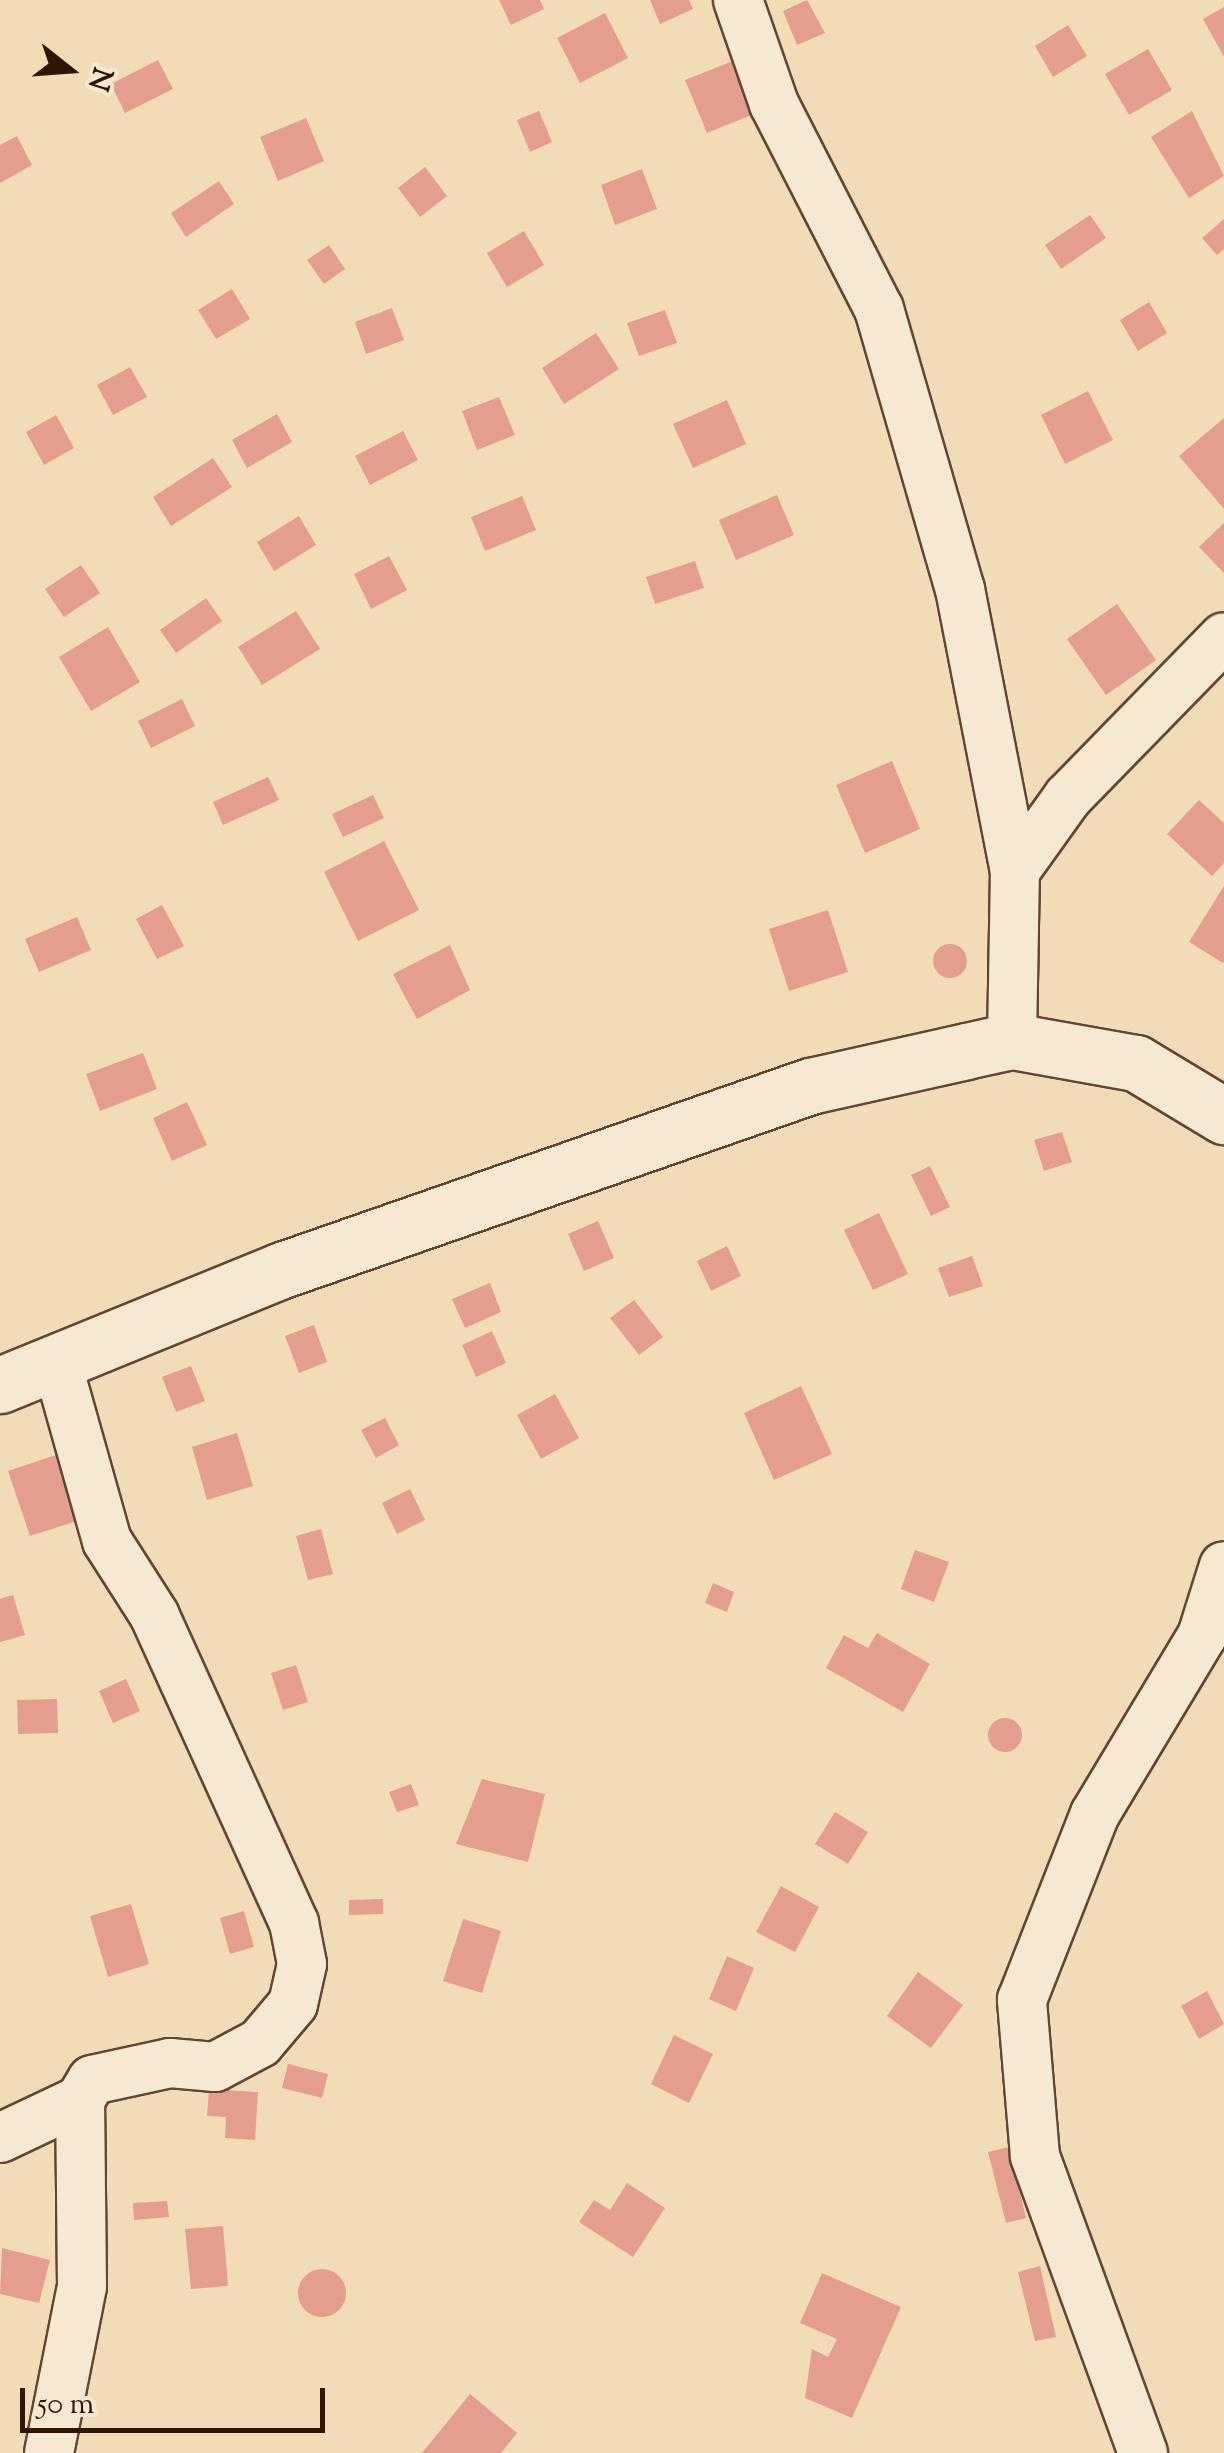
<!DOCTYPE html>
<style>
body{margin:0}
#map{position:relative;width:1224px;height:2453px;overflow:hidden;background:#f2dcb8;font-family:"Sorts Mill Goudy",serif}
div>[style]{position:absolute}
.building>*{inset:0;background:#e49d8e}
.round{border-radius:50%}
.roads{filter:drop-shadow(2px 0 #614731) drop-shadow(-2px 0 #614731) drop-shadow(0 2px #614731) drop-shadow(0 -2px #614731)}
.street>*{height:48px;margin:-24px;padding:0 24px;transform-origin:24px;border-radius:24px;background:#f7e8d1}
.secondary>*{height:55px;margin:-27.5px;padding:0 27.5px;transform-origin:27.5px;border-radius:27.5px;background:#f7e8d1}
span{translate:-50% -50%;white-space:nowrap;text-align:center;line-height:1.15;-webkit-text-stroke:8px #f7e8d1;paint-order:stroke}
.north{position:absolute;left:20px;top:20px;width:100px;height:100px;-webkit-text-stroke:8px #f7e8d1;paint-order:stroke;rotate:107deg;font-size:28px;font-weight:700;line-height:40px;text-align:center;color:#311504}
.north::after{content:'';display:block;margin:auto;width:35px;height:45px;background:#311504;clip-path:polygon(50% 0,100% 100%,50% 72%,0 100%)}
.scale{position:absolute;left:20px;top:2388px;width:305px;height:45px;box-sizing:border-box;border:5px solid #311504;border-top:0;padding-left:12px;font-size:30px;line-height:35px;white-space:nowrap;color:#311504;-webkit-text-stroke:8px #f7e8d1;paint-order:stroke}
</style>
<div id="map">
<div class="building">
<i style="clip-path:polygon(499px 0,540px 0,544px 9px,511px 25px)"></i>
<i style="clip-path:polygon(650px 0,689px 0,693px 9px,660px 24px)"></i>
<i style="clip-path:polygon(807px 0,825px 33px,797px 45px,783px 11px)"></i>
<i style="clip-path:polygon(1224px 7px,1224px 57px,1203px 19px)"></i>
<i style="clip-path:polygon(605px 13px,628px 58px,580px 83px,557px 38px)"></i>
<i style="clip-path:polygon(1068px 25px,1087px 56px,1053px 77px,1035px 46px)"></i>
<i style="clip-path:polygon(1148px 49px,1172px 90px,1129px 115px,1105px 74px)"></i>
<i style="clip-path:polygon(158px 60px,173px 89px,125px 113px,111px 84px)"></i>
<i style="clip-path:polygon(733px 61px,754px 114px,707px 133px,685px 80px)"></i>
<i style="clip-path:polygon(539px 111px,552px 142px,530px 152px,517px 120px)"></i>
<i style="clip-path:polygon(1192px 111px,1224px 176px,1189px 198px,1151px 137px)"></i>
<i style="clip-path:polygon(306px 118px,324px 161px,278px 181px,260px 137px)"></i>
<i style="clip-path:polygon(17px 136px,32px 165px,0 183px,0 145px)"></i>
<i style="clip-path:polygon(425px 167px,447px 196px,420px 217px,398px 188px)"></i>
<i style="clip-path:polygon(642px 169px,657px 209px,615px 225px,601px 185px)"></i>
<i style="clip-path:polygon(219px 181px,234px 204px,186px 237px,171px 213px)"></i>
<i style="clip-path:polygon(1090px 215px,1106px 238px,1061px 269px,1045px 245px)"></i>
<i style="clip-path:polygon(1224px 219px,1224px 249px,1217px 255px,1202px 238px)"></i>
<i style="clip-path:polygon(524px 231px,544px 265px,507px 287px,487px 253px)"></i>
<i style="clip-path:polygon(329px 245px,345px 269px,324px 284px,307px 260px)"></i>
<i style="clip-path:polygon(232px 289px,250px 319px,216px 339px,198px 310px)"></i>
<i style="clip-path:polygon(1149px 302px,1167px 333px,1138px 351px,1120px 320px)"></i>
<i style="clip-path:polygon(392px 308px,404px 340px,366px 354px,355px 322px)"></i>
<i style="clip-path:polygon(665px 310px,677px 343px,639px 356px,627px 323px)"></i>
<i style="clip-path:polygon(596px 333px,619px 369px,564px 404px,542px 368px)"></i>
<i style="clip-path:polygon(130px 367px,147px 397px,113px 415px,97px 385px)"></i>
<i style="clip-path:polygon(1088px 391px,1113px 440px,1065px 464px,1041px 415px)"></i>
<i style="clip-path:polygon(499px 397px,515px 435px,477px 450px,462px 411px)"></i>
<i style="clip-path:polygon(727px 400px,746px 444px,693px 468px,673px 424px)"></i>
<i style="clip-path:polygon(277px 414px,292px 442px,247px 468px,232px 440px)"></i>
<i style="clip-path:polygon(56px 415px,74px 448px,44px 465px,26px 432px)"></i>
<i style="clip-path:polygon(1224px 418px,1224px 509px,1179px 456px)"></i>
<i style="clip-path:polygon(403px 431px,418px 460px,370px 485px,355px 456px)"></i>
<i style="clip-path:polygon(213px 458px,232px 487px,171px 526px,153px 497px)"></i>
<i style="clip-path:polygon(777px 495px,794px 535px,736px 560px,719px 520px)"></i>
<i style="clip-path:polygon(522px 496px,536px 530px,485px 551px,471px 517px)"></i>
<i style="clip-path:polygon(299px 516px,316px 545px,274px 571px,257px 542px)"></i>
<i style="clip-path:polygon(1224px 523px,1224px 573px,1199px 547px)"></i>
<i style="clip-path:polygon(389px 556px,407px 590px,371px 609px,354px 574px)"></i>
<i style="clip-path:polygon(695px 561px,704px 588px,655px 604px,646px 577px)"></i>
<i style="clip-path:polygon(81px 565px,100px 593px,64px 617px,45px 589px)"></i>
<i style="clip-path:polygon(206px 598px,222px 621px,176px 653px,160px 630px)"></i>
<i style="clip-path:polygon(1117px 604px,1156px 660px,1106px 695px,1067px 639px)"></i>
<i style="clip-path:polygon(296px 611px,320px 649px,262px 685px,238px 647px)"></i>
<i style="clip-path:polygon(108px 627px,140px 682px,91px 711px,59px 657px)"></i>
<i style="clip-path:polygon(182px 699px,195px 726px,151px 748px,138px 721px)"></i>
<i style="clip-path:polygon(892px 761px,920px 829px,865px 853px,836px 785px)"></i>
<i style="clip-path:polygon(268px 777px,279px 800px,223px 825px,213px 802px)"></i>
<i style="clip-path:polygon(373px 795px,384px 818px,343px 837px,332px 814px)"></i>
<i style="clip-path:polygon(1199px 800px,1224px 823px,1224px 863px,1212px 876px,1167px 834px)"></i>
<i style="clip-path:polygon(384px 841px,419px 910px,358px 941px,324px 872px)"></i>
<i style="clip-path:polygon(1224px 886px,1224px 961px,1223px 963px,1189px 942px)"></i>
<i style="clip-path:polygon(162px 905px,184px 946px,157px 959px,136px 919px)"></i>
<i style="clip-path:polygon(828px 910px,848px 972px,789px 991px,769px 929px)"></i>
<i style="clip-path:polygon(77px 917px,91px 950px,39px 972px,25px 939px)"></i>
<i class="round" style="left:933px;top:944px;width:34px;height:34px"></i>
<i style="clip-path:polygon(450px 945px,470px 990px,417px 1019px,393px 974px)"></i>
<i style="clip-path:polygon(143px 1053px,157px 1089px,100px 1111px,86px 1074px)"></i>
<i style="clip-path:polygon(187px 1102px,207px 1145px,172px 1161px,153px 1118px)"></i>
<i style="clip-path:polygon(1062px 1132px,1072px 1162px,1044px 1171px,1034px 1140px)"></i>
<i style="clip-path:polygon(930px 1166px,950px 1207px,931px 1216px,911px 1175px)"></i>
<i style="clip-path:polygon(879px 1213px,908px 1274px,873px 1290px,844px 1230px)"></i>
<i style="clip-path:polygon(598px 1221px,614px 1258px,584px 1271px,568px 1234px)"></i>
<i style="clip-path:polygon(727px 1246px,741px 1276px,711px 1291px,697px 1261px)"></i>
<i style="clip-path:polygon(972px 1256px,983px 1286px,949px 1297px,938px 1268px)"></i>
<i style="clip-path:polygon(490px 1283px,501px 1312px,465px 1328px,452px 1299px)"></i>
<i style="clip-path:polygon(634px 1300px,663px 1337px,639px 1355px,610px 1318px)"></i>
<i style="clip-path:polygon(314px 1325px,327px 1362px,299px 1373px,285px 1336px)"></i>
<i style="clip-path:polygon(492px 1331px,506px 1363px,476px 1377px,462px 1345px)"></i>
<i style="clip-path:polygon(191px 1366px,205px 1401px,176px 1412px,162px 1377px)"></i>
<i style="clip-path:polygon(801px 1386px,832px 1454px,774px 1480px,744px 1413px)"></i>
<i style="clip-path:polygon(555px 1394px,579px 1438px,541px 1459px,517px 1415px)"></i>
<i style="clip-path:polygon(385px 1418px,399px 1445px,376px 1458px,361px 1430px)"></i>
<i style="clip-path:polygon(237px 1433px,253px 1486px,207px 1500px,192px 1447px)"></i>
<i style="clip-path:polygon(56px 1455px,77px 1521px,30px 1536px,8px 1471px)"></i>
<i style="clip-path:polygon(410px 1489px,425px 1520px,397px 1534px,382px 1503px)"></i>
<i style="clip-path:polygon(321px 1529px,333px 1574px,308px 1580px,296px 1536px)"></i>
<i style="clip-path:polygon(915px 1550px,949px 1562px,934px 1602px,901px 1589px)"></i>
<i style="clip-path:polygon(713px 1583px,734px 1592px,727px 1612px,705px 1603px)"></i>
<i style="clip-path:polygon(13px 1595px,25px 1635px,0 1642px,0 1599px)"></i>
<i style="clip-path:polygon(877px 1633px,930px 1664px,903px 1712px,826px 1668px,844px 1635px,868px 1648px)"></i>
<i style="clip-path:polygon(296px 1665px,308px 1702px,283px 1710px,271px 1673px)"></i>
<i style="clip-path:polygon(126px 1679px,140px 1711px,113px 1723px,99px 1691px)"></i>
<i style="clip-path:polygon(57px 1699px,58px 1733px,18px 1734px,17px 1700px)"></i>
<i class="round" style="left:988px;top:1718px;width:34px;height:34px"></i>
<i style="clip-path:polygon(482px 1779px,545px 1794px,528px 1862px,456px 1844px)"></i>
<i style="clip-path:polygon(411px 1784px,419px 1805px,397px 1812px,389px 1792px)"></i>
<i style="clip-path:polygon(835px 1812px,868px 1832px,848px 1864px,815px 1844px)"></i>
<i style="clip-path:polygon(781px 1886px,819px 1907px,795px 1952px,756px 1932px)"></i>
<i style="clip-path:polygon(383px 1899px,383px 1914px,349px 1915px,349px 1900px)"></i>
<i style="clip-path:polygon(131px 1904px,149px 1964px,108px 1977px,90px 1916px)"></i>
<i style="clip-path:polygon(244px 1911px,254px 1947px,230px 1954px,220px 1918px)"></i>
<i style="clip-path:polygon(463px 1919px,501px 1931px,482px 1993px,443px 1981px)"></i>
<i style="clip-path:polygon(727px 1956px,754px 1968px,736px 2011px,709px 1999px)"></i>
<i style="clip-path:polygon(918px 1972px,963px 2005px,931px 2048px,887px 2016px)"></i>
<i style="clip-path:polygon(1207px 1991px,1224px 2024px,1199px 2039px,1181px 2006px)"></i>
<i style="clip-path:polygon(674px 2035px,713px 2054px,689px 2103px,651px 2084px)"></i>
<i style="clip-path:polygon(288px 2064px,328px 2074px,322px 2098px,282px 2088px)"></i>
<i style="clip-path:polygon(209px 2089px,258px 2092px,255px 2140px,225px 2138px,226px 2117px,207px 2116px)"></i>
<i style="clip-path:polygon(1009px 2147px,1026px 2218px,1006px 2223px,988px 2152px)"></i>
<i style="clip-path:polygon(627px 2183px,665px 2208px,633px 2257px,579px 2222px,594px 2200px,610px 2210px)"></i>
<i style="clip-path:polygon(167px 2201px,169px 2217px,134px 2220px,133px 2203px)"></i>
<i style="clip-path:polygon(223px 2226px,228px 2286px,191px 2289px,185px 2229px)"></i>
<i style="clip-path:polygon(2px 2248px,50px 2260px,39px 2303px,0 2294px)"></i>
<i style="clip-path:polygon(1040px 2266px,1056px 2337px,1035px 2341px,1018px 2272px)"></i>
<i class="round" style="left:298px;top:2269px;width:48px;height:48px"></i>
<i style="clip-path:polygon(822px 2273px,901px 2307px,852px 2418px,805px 2398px,812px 2349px,828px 2357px,837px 2339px,800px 2323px)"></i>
<i style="clip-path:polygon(470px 2394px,517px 2433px,501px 2453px,422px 2453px)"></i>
</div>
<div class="roads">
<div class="street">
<i style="left:738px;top:0;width:110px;rotate:70.9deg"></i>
<i style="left:774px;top:104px;width:230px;rotate:62.9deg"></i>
<i style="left:879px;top:309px;width:291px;rotate:73.9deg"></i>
<i style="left:960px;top:589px;width:287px;rotate:79deg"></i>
<i style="left:1012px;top:1041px;width:170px;rotate:-89deg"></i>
<i style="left:1015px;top:871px;width:91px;rotate:-54.4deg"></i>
<i style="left:1068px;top:797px;width:223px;rotate:-45.7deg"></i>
<i style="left:0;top:2138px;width:89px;rotate:-25.4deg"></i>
<i style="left:80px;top:2100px;width:23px;rotate:-59deg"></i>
<i style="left:92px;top:2080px;width:80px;rotate:-12.3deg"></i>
<i style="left:170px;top:2063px;width:45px;rotate:5.1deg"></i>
<i style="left:215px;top:2067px;width:51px;rotate:-28.1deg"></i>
<i style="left:260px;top:2043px;width:51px;rotate:-49.8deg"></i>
<i style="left:293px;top:2004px;width:41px;rotate:-77.3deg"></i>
<i style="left:302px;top:1964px;width:42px;rotate:-101deg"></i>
<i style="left:294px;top:1923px;width:337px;rotate:-114.4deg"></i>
<i style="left:155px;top:1616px;width:89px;rotate:-122.6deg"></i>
<i style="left:107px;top:1541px;width:181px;rotate:-105.7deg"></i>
<i style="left:49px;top:2453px;width:170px;rotate:-78.8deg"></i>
<i style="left:82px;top:2286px;width:186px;rotate:-90.6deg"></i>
<i style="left:1143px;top:2453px;width:316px;rotate:-110deg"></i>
<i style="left:1035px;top:2156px;width:157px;rotate:-94.8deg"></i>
<i style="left:1022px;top:2000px;width:200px;rotate:-68.6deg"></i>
<i style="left:1095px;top:1814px;width:208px;rotate:-59deg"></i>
<i style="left:1202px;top:1636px;width:73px;rotate:-72.6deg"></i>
</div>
<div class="secondary">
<i style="left:0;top:1385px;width:305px;rotate:-22.2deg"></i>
<i style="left:282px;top:1270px;width:559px;rotate:-19.21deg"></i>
<i style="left:810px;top:1086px;width:160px;rotate:-12.6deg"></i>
<i style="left:966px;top:1051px;width:47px;rotate:-12.3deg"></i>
<i style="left:1012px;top:1041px;width:126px;rotate:10.1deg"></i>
<i style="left:1136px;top:1063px;width:103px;rotate:31.1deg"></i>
</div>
</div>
<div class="north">N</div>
<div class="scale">50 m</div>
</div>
